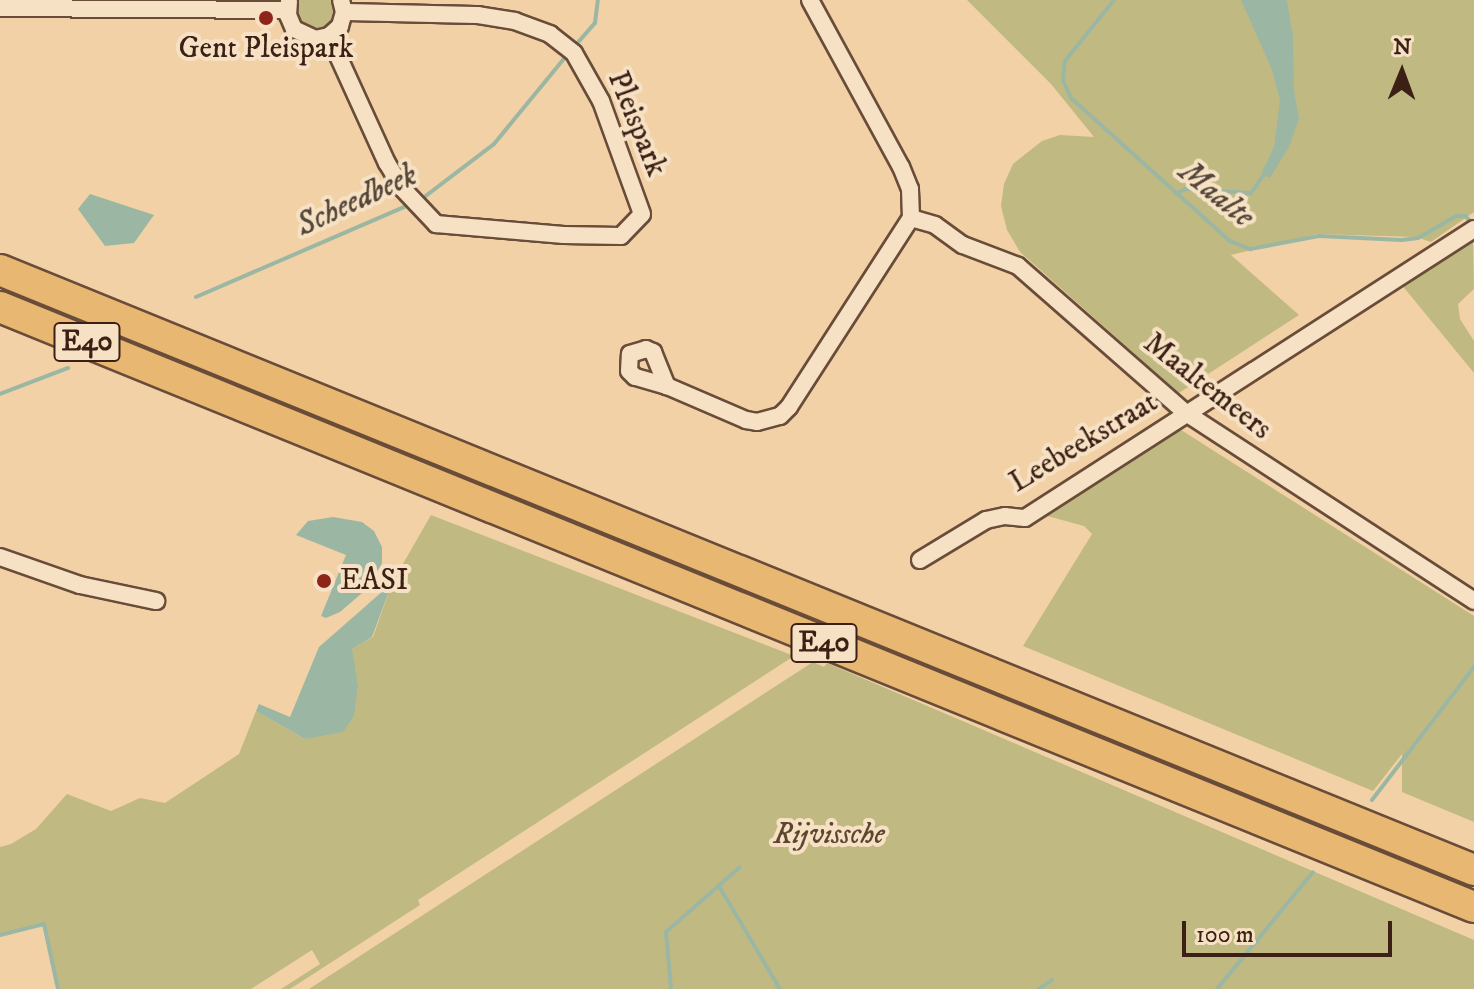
<!DOCTYPE html>
<style>
body{margin:0}
#map{position:relative;width:1474px;height:989px;overflow:hidden;background:#f1d1a5;font-family:"IM FELL DW Pica",serif}
div>[style]{position:absolute}
.green>*{inset:0;background:#c0ba82}
.water>*{inset:0;background:#9bb7a3}
.stream>*{height:4px;margin:-2px;padding:0 2px;transform-origin:2px;border-radius:2px;background:#9bb7a3}
.roads{filter:drop-shadow(2px 0 #694c39) drop-shadow(-2px 0 #694c39) drop-shadow(0 2px #694c39) drop-shadow(0 -2px #694c39)}
.street>*{height:16px;margin:-8px;padding:0 8px;transform-origin:8px;border-radius:8px;background:#f6e1c4}
.highway>*{height:30px;margin:-15px;padding:0 15px;transform-origin:15px;border-radius:15px;background:#e8b872}
.dots>*{width:22px;height:22px;translate:-50% -50%;box-sizing:border-box;border:4px solid #f6e1c4;border-radius:50%}
span{translate:-50% -50%;white-space:nowrap;text-align:center;line-height:1.15;-webkit-text-stroke:8px #f6e1c4;paint-order:stroke}
.shield-label span{padding:2px 6px;background:#f6e1c4;border:2px solid;border-radius:6px;-webkit-text-stroke-width:0}
.shield-label{font-size:28px;color:#3c2015;font-weight:700}
.poi-label{font-size:30px;color:#3c2015}
.left{translate:0 -50%;text-align:left}
.street-label{font-size:30px;color:#3c2015}
.park-label{font-size:30px;color:#5d4630;font-style:italic}
.water-label{font-size:32px;color:#544638;font-style:italic}
.north{position:absolute;left:1362px;top:32px;width:80px;height:80px;-webkit-text-stroke:6px #f6e1c4;paint-order:stroke;rotate:1deg;font-size:22px;font-weight:700;line-height:32px;text-align:center;color:#3c2015}
.north::after{content:'';display:block;margin:auto;width:28px;height:36px;background:#3c2015;clip-path:polygon(50% 0,100% 100%,50% 72%,0 100%)}
.scale{position:absolute;left:1182px;top:921px;width:210px;height:36px;box-sizing:border-box;border:4px solid #3c2015;border-top:0;padding-left:10px;font-size:24px;line-height:28px;white-space:nowrap;color:#3c2015;-webkit-text-stroke:6px #f6e1c4;paint-order:stroke}
</style>
<div id="map">
<div class="green">
<i style="clip-path:polygon(299px 0,334px 0,337px 17px,324px 32px,306px 30px,296px 19px)"></i>
<i style="clip-path:polygon(967px 0,1474px 0,1474px 212px,1431px 242px,1416px 237px,1317px 234px,1231px 255px,1299px 315px,1179px 393px,1020px 252px,1007px 230px,1001px 206px,1004px 184px,1013px 164px,1042px 141px,1060px 135px,1094px 137px,1051px 84px)"></i>
<i style="clip-path:polygon(1473px 239px,1474px 289px,1458px 304px,1460px 319px,1474px 341px,1474px 373px,1401px 284px)"></i>
<i style="clip-path:polygon(1178px 428px,1474px 616px,1474px 822px,1402px 792px,1402px 754px,1373px 791px,1023px 646px,1092px 534px,1084px 526px,1040px 514px)"></i>
<i style="clip-path:polygon(431px 515px,794px 656px,418px 900px,420px 905px,290px 989px,281px 989px,320px 964px,312px 950px,251px 989px,58px 989px,43px 924px,0 935px,0 847px,11px 844px,36px 829px,67px 794px,111px 811px,140px 798px,165px 803px,239px 754px,256px 711px,305px 739px,358px 684px,351px 649px,373px 637px,392px 583px)"></i>
<i style="clip-path:polygon(813px 662px,824px 667px,827px 663px,1474px 940px,1474px 989px,309px 989px)"></i>
</div>
<div class="water">
<i style="clip-path:polygon(1241px 0,1287px 0,1293px 36px,1294px 90px,1299px 119px,1289px 147px,1270px 178px,1261px 174px,1274px 147px,1280px 100px,1272px 70px)"></i>
<i style="clip-path:polygon(90px 194px,154px 215px,134px 243px,105px 246px,78px 209px)"></i>
<i style="clip-path:polygon(333px 517px,362px 522px,374px 531px,382px 547px,382px 563px,369px 587px,340px 612px,326px 618px,321px 616px,346px 555px,296px 535px,308px 521px)"></i>
<i style="clip-path:polygon(392px 583px,372px 637px,352px 649px,358px 684px,354px 716px,343px 732px,305px 739px,256px 711px,259px 704px,290px 717px,319px 647px)"></i>
</div>
<div class="stream">
<i style="left:1114px;top:0;width:78px;rotate:128.8deg"></i>
<i style="left:1065px;top:61px;width:19px;rotate:96deg"></i>
<i style="left:1063px;top:80px;width:20px;rotate:66deg"></i>
<i style="left:1071px;top:98px;width:214px;rotate:42deg"></i>
<i style="left:1230px;top:241px;width:22px;rotate:22deg"></i>
<i style="left:1250px;top:249px;width:70px;rotate:-10.7deg"></i>
<i style="left:1319px;top:236px;width:83px;rotate:2.8deg"></i>
<i style="left:1402px;top:240px;width:16px;rotate:-7deg"></i>
<i style="left:1418px;top:238px;width:44px;rotate:-30.1deg"></i>
<i style="left:1456px;top:216px;width:9px"></i>
<i style="left:1465px;top:216px;width:8px;rotate:45deg"></i>
<i style="left:574px;top:47px;width:32px;rotate:-49deg"></i>
<i style="left:595px;top:23px;width:23px;rotate:-83deg"></i>
<i style="left:1176px;top:194px;width:10px;rotate:-29deg"></i>
<i style="left:1185px;top:189px;width:66px;rotate:3.5deg"></i>
<i style="left:1251px;top:193px;width:21px;rotate:-55deg"></i>
<i style="left:419px;top:201px;width:94px;rotate:-37.2deg"></i>
<i style="left:494px;top:144px;width:117px;rotate:-50.6deg"></i>
<i style="left:196px;top:297px;width:234px;rotate:-23.4deg"></i>
<i style="left:0;top:394px;width:73px;rotate:-20.9deg"></i>
<i style="left:1372px;top:800px;width:168px;rotate:-52.5deg"></i>
<i style="left:719px;top:886px;width:120px;rotate:59.4deg"></i>
<i style="left:0;top:935px;width:45px;rotate:-14deg"></i>
<i style="left:44px;top:924px;width:66px;rotate:77.8deg"></i>
<i style="left:671px;top:989px;width:57px;rotate:-95deg"></i>
<i style="left:666px;top:932px;width:98px;rotate:-41.3deg"></i>
<i style="left:1039px;top:989px;width:16px;rotate:-35deg"></i>
<i style="left:1217px;top:989px;width:151px;rotate:-50.6deg"></i>
</div>
<div class="roads">
<div class="street">
<i style="left:289px;top:1px;width:14px;rotate:94deg"></i>
<i style="left:288px;top:15px;width:15px;rotate:67deg"></i>
<i style="left:294px;top:29px;width:23px;rotate:25deg"></i>
<i style="left:315px;top:39px;width:14px;rotate:-12deg"></i>
<i style="left:329px;top:36px;width:15px;rotate:-42deg"></i>
<i style="left:340px;top:26px;width:15px;rotate:-74deg"></i>
<i style="left:344px;top:12px;width:12px;rotate:-104deg"></i>
<i style="left:0;top:8px;width:287px;rotate:0.4deg"></i>
<i style="left:329px;top:36px;width:140px;rotate:65.5deg"></i>
<i style="left:387px;top:163px;width:29px;rotate:59deg"></i>
<i style="left:402px;top:188px;width:50px;rotate:46.6deg"></i>
<i style="left:436px;top:224px;width:128px;rotate:4.9deg"></i>
<i style="left:564px;top:235px;width:57px;rotate:1deg"></i>
<i style="left:621px;top:236px;width:30px;rotate:-46deg"></i>
<i style="left:642px;top:214px;width:120px;rotate:-109.9deg"></i>
<i style="left:601px;top:101px;width:55px;rotate:-119.4deg"></i>
<i style="left:574px;top:53px;width:31px;rotate:-142deg"></i>
<i style="left:550px;top:34px;width:37px;rotate:-160deg"></i>
<i style="left:515px;top:21px;width:37px;rotate:-171deg"></i>
<i style="left:478px;top:15px;width:134px;rotate:-178.7deg"></i>
<i style="left:911px;top:218px;width:25px;rotate:16deg"></i>
<i style="left:935px;top:225px;width:34px;rotate:36deg"></i>
<i style="left:963px;top:245px;width:59px;rotate:20.9deg"></i>
<i style="left:1018px;top:266px;width:223px;rotate:41.2deg"></i>
<i style="left:1186px;top:413px;width:344px;rotate:33.1deg"></i>
<i style="left:667px;top:386px;width:33px;rotate:-164deg"></i>
<i style="left:635px;top:377px;width:8px;rotate:-135deg"></i>
<i style="left:629px;top:371px;width:17px;rotate:-87deg"></i>
<i style="left:630px;top:354px;width:17px;rotate:-17deg"></i>
<i style="left:646px;top:349px;width:8px;rotate:23deg"></i>
<i style="left:653px;top:352px;width:37px;rotate:68deg"></i>
<i style="left:667px;top:386px;width:86px;rotate:23.3deg"></i>
<i style="left:746px;top:420px;width:11px;rotate:10deg"></i>
<i style="left:757px;top:422px;width:24px;rotate:-15deg"></i>
<i style="left:780px;top:416px;width:13px;rotate:-45deg"></i>
<i style="left:789px;top:407px;width:225px;rotate:-57.2deg"></i>
<i style="left:911px;top:218px;width:29px;rotate:-92deg"></i>
<i style="left:910px;top:189px;width:24px;rotate:-112deg"></i>
<i style="left:901px;top:167px;width:190px;rotate:-118.6deg"></i>
<i style="left:0;top:557px;width:85px;rotate:19.3deg"></i>
<i style="left:80px;top:585px;width:78px;rotate:11.9deg"></i>
<i style="left:920px;top:560px;width:77px;rotate:-31.2deg"></i>
<i style="left:986px;top:520px;width:19px;rotate:-12deg"></i>
<i style="left:1005px;top:516px;width:20px;rotate:6deg"></i>
<i style="left:1025px;top:518px;width:534px;rotate:-32.77deg"></i>
</div>
<div class="highway">
<i style="left:0;top:270px;width:1591px;rotate:22.15deg"></i>
<i style="left:0;top:307px;width:1591px;rotate:22.15deg"></i>
</div>
</div>
<div class="dots">
<i style="left:266px;top:18px;background:#8f2418"></i>
<i style="left:324px;top:581px;background:#8f2418"></i>
</div>
<div class="shield-label">
<span style="left:87px;top:342px">E40</span>
<span style="left:824px;top:643px">E40</span>
</div>
<div class="poi-label">
<span style="left:266px;top:49px">Gent Pleispark</span>
<span class="left" style="left:340px;top:581px">EASI</span>
</div>
<div class="street-label">
<span style="left:636px;top:124px;rotate:68deg">Pleispark</span>
<span style="left:1207px;top:387px;rotate:38deg">Maaltemeers</span>
<span style="left:1084px;top:443px;rotate:-31deg">Leebeekstraat</span>
</div>
<div class="park-label">
<span style="left:829px;top:835px">Rijvissche</span>
</div>
<div class="water-label">
<span style="left:1216px;top:195px;rotate:39deg">Maalte</span>
<span style="left:357px;top:201px;rotate:-25deg">Scheedbeek</span>
</div>
<div class="north">N</div>
<div class="scale">100 m</div>
</div>
